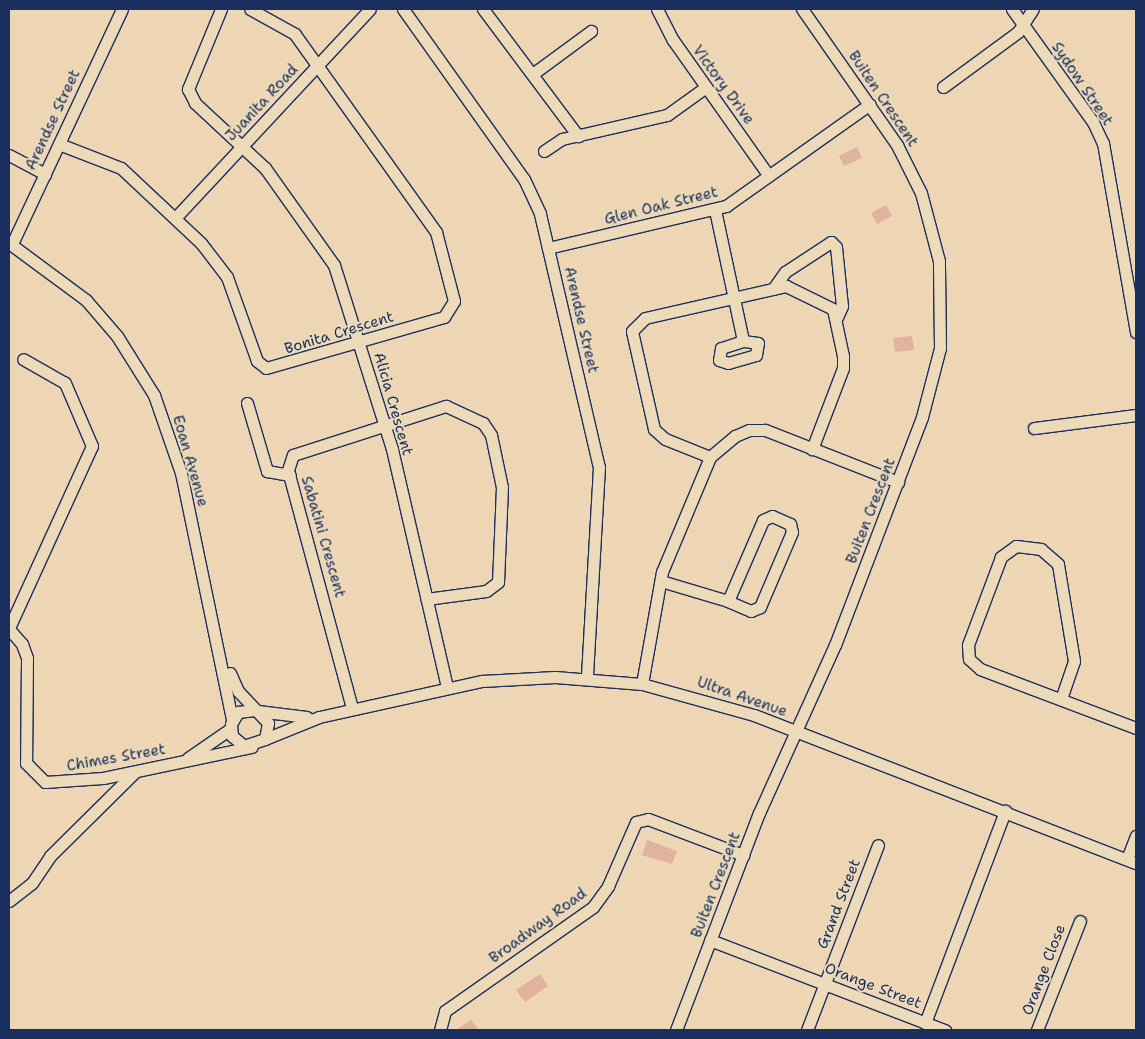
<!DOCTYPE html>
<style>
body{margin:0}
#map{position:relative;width:1145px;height:1039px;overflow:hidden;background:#eed5b4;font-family:"Shantell Sans",sans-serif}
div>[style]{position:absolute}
.building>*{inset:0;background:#dfb39e}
.roads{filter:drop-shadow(1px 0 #1b2f5e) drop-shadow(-1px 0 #1b2f5e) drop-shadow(0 1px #1b2f5e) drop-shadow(0 -1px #1b2f5e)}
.minor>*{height:11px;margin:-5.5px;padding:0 5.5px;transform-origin:5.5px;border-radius:5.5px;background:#ecdab8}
span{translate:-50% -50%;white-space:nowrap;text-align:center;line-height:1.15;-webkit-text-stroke:4px #ecdab8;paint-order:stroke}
.street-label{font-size:15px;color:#1b2f5e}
.frame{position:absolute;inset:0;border:10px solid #1b2f5e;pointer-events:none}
</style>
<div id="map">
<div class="building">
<i style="clip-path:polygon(857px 147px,862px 158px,844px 166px,839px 156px)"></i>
<i style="clip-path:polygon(886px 205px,892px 216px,877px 224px,871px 213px)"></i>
<i style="clip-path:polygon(912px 336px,914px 350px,895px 352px,893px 338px)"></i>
<i style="clip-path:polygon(647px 840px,677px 851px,672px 864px,642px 855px)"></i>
<i style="clip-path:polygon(540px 974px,548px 986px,525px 1002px,516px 990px)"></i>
<i style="clip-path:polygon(471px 1020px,479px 1030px,456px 1030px)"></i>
</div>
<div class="roads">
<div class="minor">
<i style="left:221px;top:9px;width:87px;rotate:112.4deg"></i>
<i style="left:188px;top:89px;width:16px;rotate:63deg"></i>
<i style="left:195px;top:103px;width:96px;rotate:42.9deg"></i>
<i style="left:265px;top:168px;width:119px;rotate:54.6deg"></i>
<i style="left:334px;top:265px;width:193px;rotate:72.5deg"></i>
<i style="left:392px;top:449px;width:245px;rotate:77deg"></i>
<i style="left:403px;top:9px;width:209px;rotate:54.6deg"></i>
<i style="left:524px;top:179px;width:38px;rotate:65deg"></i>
<i style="left:540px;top:214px;width:260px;rotate:76.9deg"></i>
<i style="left:599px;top:467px;width:211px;rotate:93.3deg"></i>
<i style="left:483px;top:9px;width:159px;rotate:53.2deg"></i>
<i style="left:657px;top:9px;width:35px;rotate:63deg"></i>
<i style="left:673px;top:40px;width:166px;rotate:54.8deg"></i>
<i style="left:1012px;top:9px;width:139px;rotate:54.4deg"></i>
<i style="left:1093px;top:122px;width:23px;rotate:65deg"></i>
<i style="left:1103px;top:143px;width:192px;rotate:80.1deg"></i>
<i style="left:534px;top:73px;width:71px;rotate:-36.4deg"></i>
<i style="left:943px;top:87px;width:93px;rotate:-36.3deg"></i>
<i style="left:1018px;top:32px;width:27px;rotate:-57deg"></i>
<i style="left:59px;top:144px;width:66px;rotate:21.2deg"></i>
<i style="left:121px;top:168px;width:110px;rotate:43.2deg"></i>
<i style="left:201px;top:243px;width:43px;rotate:52.6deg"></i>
<i style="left:227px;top:277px;width:89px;rotate:70.3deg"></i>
<i style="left:257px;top:361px;width:11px;rotate:38deg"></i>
<i style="left:266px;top:368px;width:185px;rotate:-16deg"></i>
<i style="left:444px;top:317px;width:19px;rotate:-58deg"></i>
<i style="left:454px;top:301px;width:71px;rotate:-104.6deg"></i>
<i style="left:436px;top:232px;width:243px;rotate:-125.5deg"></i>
<i style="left:295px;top:34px;width:51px;rotate:-150.9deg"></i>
<i style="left:544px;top:151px;width:22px;rotate:-34deg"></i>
<i style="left:562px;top:139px;width:108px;rotate:-12.9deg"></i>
<i style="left:667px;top:115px;width:48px;rotate:-35.7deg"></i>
<i style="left:9px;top:155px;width:41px;rotate:27.8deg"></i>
<i style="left:715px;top:210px;width:134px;rotate:77.9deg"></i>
<i style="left:743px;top:341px;width:23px;rotate:162deg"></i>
<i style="left:721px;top:348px;width:12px;rotate:99deg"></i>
<i style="left:719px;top:360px;width:9px;rotate:18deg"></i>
<i style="left:728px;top:363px;width:29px;rotate:-16deg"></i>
<i style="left:756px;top:355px;width:12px;rotate:-81deg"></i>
<i style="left:758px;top:343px;width:15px;rotate:-172deg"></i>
<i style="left:176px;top:217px;width:284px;rotate:-47deg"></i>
<i style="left:9px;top:243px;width:96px;rotate:36.5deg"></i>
<i style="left:86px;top:300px;width:48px;rotate:49.3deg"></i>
<i style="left:117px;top:336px;width:70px;rotate:57.9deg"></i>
<i style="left:154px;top:395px;width:83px;rotate:70.9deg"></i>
<i style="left:181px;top:473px;width:251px;rotate:78.3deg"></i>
<i style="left:12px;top:244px;width:259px;rotate:-64.9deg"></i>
<i style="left:548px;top:248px;width:183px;rotate:-13.3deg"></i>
<i style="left:726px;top:206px;width:176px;rotate:-35.3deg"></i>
<i style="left:773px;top:289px;width:21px;rotate:-55deg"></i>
<i style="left:785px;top:272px;width:55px;rotate:-33.1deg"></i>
<i style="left:831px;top:242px;width:7px;rotate:45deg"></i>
<i style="left:836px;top:247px;width:59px;rotate:84.2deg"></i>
<i style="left:842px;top:306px;width:12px;rotate:114deg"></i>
<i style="left:247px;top:403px;width:71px;rotate:73.6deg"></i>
<i style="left:267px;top:471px;width:23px;rotate:10deg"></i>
<i style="left:1034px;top:428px;width:103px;rotate:-7.3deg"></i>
<i style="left:710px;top:457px;width:48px;rotate:-158.2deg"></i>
<i style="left:665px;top:439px;width:15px;rotate:-138deg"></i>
<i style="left:654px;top:429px;width:100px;rotate:-102.7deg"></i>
<i style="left:632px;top:331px;width:18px;rotate:-45deg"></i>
<i style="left:645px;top:318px;width:145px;rotate:-12.8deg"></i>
<i style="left:786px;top:286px;width:52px;rotate:26.1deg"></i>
<i style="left:833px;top:309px;width:48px;rotate:78deg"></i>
<i style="left:843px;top:356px;width:12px;rotate:90deg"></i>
<i style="left:843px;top:368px;width:87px;rotate:110.9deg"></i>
<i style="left:772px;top:516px;width:20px;rotate:24deg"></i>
<i style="left:790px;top:524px;width:8px;rotate:76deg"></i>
<i style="left:792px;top:532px;width:82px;rotate:113.1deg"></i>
<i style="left:760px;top:607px;width:10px;rotate:156deg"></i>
<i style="left:751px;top:611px;width:25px;rotate:-157deg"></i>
<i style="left:728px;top:601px;width:88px;rotate:-66.6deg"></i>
<i style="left:763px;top:520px;width:10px;rotate:-24deg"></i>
<i style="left:661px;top:581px;width:70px;rotate:16.6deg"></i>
<i style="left:9px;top:628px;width:200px;rotate:-65.5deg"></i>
<i style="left:92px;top:446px;width:69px;rotate:-113.2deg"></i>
<i style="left:65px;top:383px;width:48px;rotate:-150.3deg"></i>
<i style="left:9px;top:629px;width:20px;rotate:49deg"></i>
<i style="left:22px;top:644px;width:15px;rotate:70deg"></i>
<i style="left:27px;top:658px;width:105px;rotate:90.5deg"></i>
<i style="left:26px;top:763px;width:27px;rotate:45deg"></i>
<i style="left:45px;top:782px;width:58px;rotate:-3.9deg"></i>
<i style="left:103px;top:778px;width:152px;rotate:-11.8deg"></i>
<i style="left:230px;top:673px;width:20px;rotate:66deg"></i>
<i style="left:238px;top:691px;width:44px;rotate:46.8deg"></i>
<i style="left:268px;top:723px;width:16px;rotate:101deg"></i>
<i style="left:265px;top:739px;width:22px;rotate:162deg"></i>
<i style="left:244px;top:746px;width:16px;rotate:-140deg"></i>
<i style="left:232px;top:736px;width:12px;rotate:-95deg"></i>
<i style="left:231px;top:724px;width:14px;rotate:-60deg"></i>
<i style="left:238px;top:712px;width:17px;rotate:-7deg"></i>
<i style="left:642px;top:684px;width:114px;rotate:-79.9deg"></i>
<i style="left:662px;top:572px;width:125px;rotate:-67.3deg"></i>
<i style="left:710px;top:457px;width:33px;rotate:-40deg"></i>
<i style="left:735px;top:436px;width:15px;rotate:-23deg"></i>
<i style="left:749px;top:430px;width:16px"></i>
<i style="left:765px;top:430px;width:143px;rotate:21.4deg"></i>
<i style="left:1061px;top:699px;width:40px;rotate:-71.1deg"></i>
<i style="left:1074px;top:661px;width:98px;rotate:-99.4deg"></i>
<i style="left:1058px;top:564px;width:23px;rotate:-139deg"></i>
<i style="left:1041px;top:549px;width:25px;rotate:-173deg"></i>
<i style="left:1016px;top:546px;width:19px;rotate:144deg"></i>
<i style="left:1001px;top:557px;width:94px;rotate:110.6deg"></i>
<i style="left:968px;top:645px;width:14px;rotate:86deg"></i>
<i style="left:969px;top:659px;width:15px;rotate:42deg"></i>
<i style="left:980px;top:669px;width:167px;rotate:20.7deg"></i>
<i style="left:352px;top:708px;width:246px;rotate:-105.1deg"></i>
<i style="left:288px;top:470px;width:16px;rotate:-72deg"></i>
<i style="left:293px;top:455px;width:161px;rotate:-17.8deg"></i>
<i style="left:446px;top:406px;width:41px;rotate:24.7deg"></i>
<i style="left:483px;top:423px;width:14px;rotate:56deg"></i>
<i style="left:491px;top:435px;width:53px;rotate:78.1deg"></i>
<i style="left:502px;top:487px;width:95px;rotate:92.4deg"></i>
<i style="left:498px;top:582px;width:15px;rotate:143deg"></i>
<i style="left:486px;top:591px;width:60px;rotate:172.3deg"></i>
<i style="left:258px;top:711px;width:49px;rotate:7deg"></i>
<i style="left:265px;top:739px;width:58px;rotate:-22.2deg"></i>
<i style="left:319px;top:717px;width:167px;rotate:-12.5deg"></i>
<i style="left:482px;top:681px;width:73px;rotate:-3.1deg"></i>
<i style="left:555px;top:677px;width:87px;rotate:4.6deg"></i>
<i style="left:642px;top:684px;width:116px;rotate:15.5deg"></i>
<i style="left:754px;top:715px;width:410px;rotate:21.2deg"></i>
<i style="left:188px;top:758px;width:51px;rotate:-34.6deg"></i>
<i style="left:1127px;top:859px;width:25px;rotate:-69deg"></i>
<i style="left:9px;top:901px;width:29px;rotate:-38deg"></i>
<i style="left:32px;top:883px;width:32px;rotate:-56deg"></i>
<i style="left:50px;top:856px;width:118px;rotate:-44.7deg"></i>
<i style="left:710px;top:940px;width:252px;rotate:21deg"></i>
<i style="left:925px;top:1023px;width:227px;rotate:-69.3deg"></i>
<i style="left:440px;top:1030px;width:20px;rotate:-75deg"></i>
<i style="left:445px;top:1011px;width:181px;rotate:-35.1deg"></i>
<i style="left:593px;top:907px;width:26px;rotate:-54deg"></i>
<i style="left:608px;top:886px;width:70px;rotate:-66.4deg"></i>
<i style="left:636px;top:822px;width:12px;rotate:-14deg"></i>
<i style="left:648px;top:819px;width:102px;rotate:20.8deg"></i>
<i style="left:676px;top:1030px;width:232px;rotate:-69.1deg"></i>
<i style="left:759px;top:813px;width:184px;rotate:-65.7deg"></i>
<i style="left:835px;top:645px;width:244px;rotate:-69.1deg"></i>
<i style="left:922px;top:417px;width:71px;rotate:-75.4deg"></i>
<i style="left:940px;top:348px;width:87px;rotate:-90.7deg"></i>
<i style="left:939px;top:261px;width:70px;rotate:-104.8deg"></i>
<i style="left:921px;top:193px;width:54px;rotate:-116.6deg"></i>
<i style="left:897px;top:145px;width:166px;rotate:-124.9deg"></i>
<i style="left:807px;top:1030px;width:198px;rotate:-69deg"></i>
<i style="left:1037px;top:1030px;width:117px;rotate:-68.5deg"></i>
</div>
</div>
<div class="street-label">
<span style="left:1082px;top:84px;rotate:56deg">Sydow Street</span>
<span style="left:723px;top:85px;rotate:54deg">Victory Drive</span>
<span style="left:883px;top:99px;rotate:56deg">Buiten Crescent</span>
<span style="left:262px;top:103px;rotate:-47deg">Juanita Road</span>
<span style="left:53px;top:120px;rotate:-65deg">Arendse Street</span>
<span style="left:661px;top:206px;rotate:-14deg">Glen Oak Street</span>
<span style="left:581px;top:320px;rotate:77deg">Arendse Street</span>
<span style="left:339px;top:333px;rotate:-17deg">Bonita Crescent</span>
<span style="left:393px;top:404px;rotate:74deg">Alicia Crescent</span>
<span style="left:190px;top:461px;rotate:74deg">Eoan Avenue</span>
<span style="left:871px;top:511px;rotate:-69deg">Buiten Crescent</span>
<span style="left:323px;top:537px;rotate:74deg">Sabatini Crescent</span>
<span style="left:742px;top:697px;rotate:19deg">Ultra Avenue</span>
<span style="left:116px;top:758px;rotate:-10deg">Chimes Street</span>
<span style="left:716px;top:885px;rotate:-69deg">Buiten Crescent</span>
<span style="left:839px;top:904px;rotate:-69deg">Grand Street</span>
<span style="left:538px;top:926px;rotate:-36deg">Broadway Road</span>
<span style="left:1044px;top:970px;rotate:-69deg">Orange Close</span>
<span style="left:873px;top:986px;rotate:21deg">Orange Street</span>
</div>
<div class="frame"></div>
</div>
